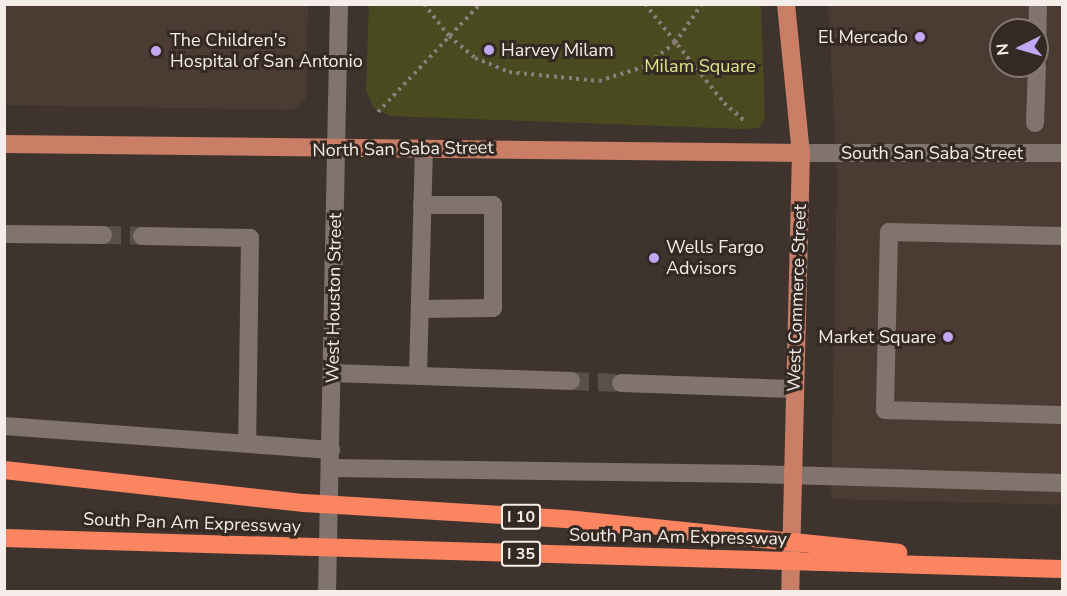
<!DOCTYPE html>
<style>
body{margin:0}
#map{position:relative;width:1067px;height:596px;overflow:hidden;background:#3f332e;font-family:"Nunito Sans",sans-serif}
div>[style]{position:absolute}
.built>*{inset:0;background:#4c3b33}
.green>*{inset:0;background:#494a1f}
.minor-tunnel>*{height:18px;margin-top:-9px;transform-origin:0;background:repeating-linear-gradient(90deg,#5a4f4a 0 18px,transparent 0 27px)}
.path>*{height:4px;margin-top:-2px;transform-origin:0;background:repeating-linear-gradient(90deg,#897f7a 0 3px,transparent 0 7.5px)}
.minor>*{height:18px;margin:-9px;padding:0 9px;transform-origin:9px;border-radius:9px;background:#81736d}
.major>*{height:18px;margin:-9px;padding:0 9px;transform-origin:9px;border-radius:9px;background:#ca7e66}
.highway>*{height:18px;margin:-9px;padding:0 9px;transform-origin:9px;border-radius:9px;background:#fb8561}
.dots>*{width:16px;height:16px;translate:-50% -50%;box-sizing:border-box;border:3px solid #352924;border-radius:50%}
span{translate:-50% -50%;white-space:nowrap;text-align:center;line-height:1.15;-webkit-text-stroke:6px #352924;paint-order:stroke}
.shield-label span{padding:2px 4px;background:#352924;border:2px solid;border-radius:4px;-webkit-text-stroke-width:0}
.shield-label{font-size:16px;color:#f5ede9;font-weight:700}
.poi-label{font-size:18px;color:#f5ede9}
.right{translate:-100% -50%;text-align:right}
.left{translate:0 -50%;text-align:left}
.park-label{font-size:18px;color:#e2e586}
.street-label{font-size:18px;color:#f5ede9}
.frame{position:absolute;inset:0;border:6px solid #f5ede9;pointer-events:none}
.north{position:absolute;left:989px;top:18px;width:60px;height:60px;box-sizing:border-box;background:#352924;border:2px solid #827773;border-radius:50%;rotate:265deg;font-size:16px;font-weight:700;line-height:24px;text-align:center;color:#f5ede9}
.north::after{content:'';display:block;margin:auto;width:21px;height:27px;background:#c2a8f3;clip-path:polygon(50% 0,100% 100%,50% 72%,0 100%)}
</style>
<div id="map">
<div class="built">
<i style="clip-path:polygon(5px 4px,308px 5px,306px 98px,294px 110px,5px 105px)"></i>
<i style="clip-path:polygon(evenodd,828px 5px,1062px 5px,1062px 505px,831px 499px,837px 176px,828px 5px,1001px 30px,1037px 30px,1037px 66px,1001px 66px,1001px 30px)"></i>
</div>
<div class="green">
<i style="clip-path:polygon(369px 5px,761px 5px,765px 118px,759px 128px,744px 129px,390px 116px,373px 107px,366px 90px)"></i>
</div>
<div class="minor-tunnel">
<i style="left:103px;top:235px;width:39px;rotate:1deg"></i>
<i style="left:571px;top:381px;width:50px;rotate:2.3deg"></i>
</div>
<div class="path">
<i style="left:424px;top:4px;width:41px;rotate:52deg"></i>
<i style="left:449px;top:36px;width:34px;rotate:40deg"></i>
<i style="left:475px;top:58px;width:37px;rotate:22deg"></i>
<i style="left:509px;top:72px;width:90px;rotate:5.7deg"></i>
<i style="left:599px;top:81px;width:46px;rotate:-17.7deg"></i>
<i style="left:643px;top:67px;width:40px;rotate:-37deg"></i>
<i style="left:675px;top:43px;width:47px;rotate:-55.3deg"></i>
<i style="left:645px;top:4px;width:127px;rotate:51.4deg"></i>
<i style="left:724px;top:103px;width:28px;rotate:41deg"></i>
<i style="left:378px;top:112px;width:149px;rotate:-46.6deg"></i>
</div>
<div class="minor">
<i style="left:1037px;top:52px;width:48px;rotate:-88.8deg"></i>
<i style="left:1035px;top:123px;width:57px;rotate:-88deg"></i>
<i style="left:801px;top:153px;width:261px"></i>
<i style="left:4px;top:234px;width:99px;rotate:0.6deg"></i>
<i style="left:142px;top:236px;width:108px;rotate:1.1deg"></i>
<i style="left:250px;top:238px;width:205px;rotate:90.8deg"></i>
<i style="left:1062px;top:236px;width:173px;rotate:-178.7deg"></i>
<i style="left:889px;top:232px;width:178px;rotate:91.3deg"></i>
<i style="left:885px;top:410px;width:177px;rotate:1.6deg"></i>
<i style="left:420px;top:309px;width:73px;rotate:-0.8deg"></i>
<i style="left:493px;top:308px;width:103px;rotate:-90deg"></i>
<i style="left:493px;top:205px;width:71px;rotate:180deg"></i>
<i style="left:332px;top:373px;width:239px;rotate:1.9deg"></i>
<i style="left:418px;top:375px;width:227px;rotate:-88.5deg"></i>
<i style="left:621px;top:383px;width:173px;rotate:2deg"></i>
<i style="left:4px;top:426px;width:328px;rotate:4.2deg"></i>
<i style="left:331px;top:468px;width:425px;rotate:0.8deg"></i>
<i style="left:756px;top:474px;width:306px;rotate:1.7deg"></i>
<i style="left:327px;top:592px;width:588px;rotate:-88.83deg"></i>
</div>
<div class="major">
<i style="left:786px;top:4px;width:150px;rotate:84.3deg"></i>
<i style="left:801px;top:153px;width:439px;rotate:91.4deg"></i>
<i style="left:4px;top:144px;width:797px;rotate:0.65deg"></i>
</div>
<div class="highway">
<i style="left:4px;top:470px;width:302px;rotate:6.3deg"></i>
<i style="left:304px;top:503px;width:262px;rotate:3.5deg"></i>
<i style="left:566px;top:519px;width:334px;rotate:5.8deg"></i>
<i style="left:4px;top:538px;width:1058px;rotate:1.68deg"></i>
</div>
<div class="dots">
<i style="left:920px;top:37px;background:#c2a8f3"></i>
<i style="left:489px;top:50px;background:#c2a8f3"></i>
<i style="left:156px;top:51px;background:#c2a8f3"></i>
<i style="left:654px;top:258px;background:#c2a8f3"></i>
<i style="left:948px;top:337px;background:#c2a8f3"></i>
</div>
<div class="shield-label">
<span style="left:521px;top:517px">I 10</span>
<span style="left:521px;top:554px">I 35</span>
</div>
<div class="poi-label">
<span class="right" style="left:908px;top:37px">El Mercado</span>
<span class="left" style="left:170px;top:51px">The Children's<br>Hospital of San Antonio</span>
<span class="left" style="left:501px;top:50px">Harvey Milam</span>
<span class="left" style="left:666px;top:258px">Wells Fargo<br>Advisors</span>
<span class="right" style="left:936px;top:337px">Market Square</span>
</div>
<div class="park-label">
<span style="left:700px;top:66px">Milam Square</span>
</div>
<div class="street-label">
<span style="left:403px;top:149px;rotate:-1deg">North San Saba Street</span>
<span style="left:932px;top:153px">South San Saba Street</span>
<span style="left:334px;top:298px;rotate:-89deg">West Houston Street</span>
<span style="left:797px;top:298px;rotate:-88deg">West Commerce Street</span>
<span style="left:192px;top:523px;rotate:2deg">South Pan Am Expressway</span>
<span style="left:678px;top:537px;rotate:1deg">South Pan Am Expressway</span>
</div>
<div class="frame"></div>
<div class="north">N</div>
</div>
